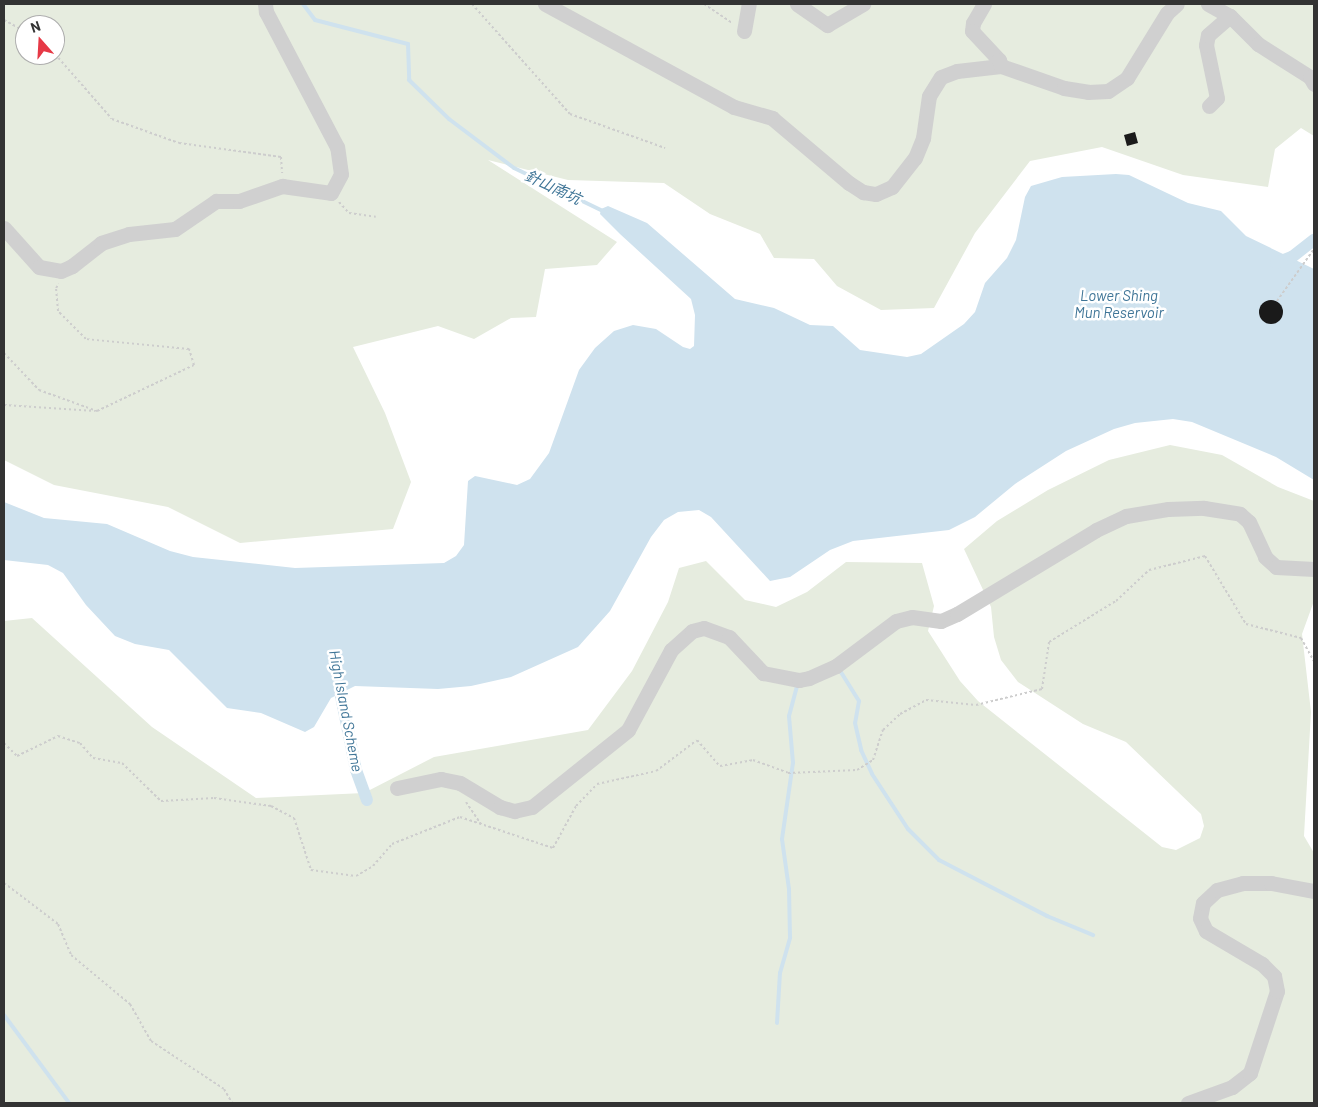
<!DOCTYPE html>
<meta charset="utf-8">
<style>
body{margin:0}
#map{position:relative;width:1318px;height:1107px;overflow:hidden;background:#fff;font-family:Barlow,"Noto Sans TC",sans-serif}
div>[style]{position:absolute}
.green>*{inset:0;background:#e6ecdf}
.water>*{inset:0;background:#cfe2ee}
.stream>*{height:4px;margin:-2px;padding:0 2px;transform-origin:2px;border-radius:2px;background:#cfe2ee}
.canal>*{height:12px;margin:-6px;padding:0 6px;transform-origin:6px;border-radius:6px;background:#cfe2ee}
.building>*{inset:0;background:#1a1a1a}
.round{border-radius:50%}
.path>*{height:2px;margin-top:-1px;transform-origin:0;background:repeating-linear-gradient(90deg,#cdcdcd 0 2.5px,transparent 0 5px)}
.minor>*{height:15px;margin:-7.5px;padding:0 7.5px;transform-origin:7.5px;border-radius:7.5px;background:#d0d0d0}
span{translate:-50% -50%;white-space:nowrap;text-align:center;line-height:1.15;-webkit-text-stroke:5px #fff;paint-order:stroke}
.water-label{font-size:15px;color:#3f7597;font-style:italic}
.frame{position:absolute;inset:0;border:5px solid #333;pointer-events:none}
.north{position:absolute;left:15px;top:15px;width:50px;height:50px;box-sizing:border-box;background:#fff;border:1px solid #adadad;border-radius:50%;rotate:341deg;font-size:14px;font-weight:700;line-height:20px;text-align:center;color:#333}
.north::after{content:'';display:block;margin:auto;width:18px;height:22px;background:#e63946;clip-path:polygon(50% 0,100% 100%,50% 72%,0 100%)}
</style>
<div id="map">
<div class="green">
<i style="clip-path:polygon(evenodd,4px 4px,1314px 4px,1314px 136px,1301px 128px,1275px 149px,1268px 187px,1183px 175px,1102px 147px,1030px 161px,975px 233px,934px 308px,881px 310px,837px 286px,814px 259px,774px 258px,760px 234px,710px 214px,664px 183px,568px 180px,488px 160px,617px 242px,597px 265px,545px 269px,536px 317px,511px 318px,474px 339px,438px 326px,353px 347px,385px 413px,411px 482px,393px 529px,240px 543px,168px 507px,54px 485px,4px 460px,4px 4px,25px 25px,55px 25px,55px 55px,25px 55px,25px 25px)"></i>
<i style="clip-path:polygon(1170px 445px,1222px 455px,1278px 487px,1314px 501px,1314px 601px,1302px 634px,1311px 712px,1304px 836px,1314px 853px,1314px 1103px,4px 1103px,4px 621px,32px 618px,152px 727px,256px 798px,364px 793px,434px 757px,588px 730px,632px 671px,668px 602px,679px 568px,706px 561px,745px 600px,776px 607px,807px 592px,846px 562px,922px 563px,934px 606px,928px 631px,960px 681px,978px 701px,1162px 847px,1176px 850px,1200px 838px,1204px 826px,1201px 814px,1126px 742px,1083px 724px,1018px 682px,1001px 660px,994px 637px,991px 607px,964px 549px,997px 521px,1048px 490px,1109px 460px)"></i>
</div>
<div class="water">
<i style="clip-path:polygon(1116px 174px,1129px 175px,1188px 203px,1221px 211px,1246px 236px,1314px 269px,1314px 480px,1276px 457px,1192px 422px,1173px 419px,1135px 423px,1114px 429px,1066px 451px,1015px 484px,975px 517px,949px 530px,853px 541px,830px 550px,790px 577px,770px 581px,711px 517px,699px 510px,678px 512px,664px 520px,651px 537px,610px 611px,578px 647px,511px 677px,471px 686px,438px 689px,355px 686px,331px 698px,314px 727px,305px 732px,261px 713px,227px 708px,169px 650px,135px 644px,115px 636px,86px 605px,63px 573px,48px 565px,4px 560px,4px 502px,44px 518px,107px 524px,170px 551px,193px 557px,295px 568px,444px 563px,456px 556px,464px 545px,468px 481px,475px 476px,517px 485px,530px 479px,549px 453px,579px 370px,595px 348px,614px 331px,633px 325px,656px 329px,683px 347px,690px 349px,694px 346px,695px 315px,691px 299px,620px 234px,600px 214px,601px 209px,608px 206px,647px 223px,735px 299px,774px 308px,810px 325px,833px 326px,860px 350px,907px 357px,921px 354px,964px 324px,975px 312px,985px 283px,1007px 258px,1016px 240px,1025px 197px,1031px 186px,1062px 177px)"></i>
</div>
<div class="stream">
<i style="left:303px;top:4px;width:20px;rotate:53deg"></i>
<i style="left:315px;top:20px;width:96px;rotate:14.5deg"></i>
<i style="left:408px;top:44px;width:36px;rotate:88deg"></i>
<i style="left:409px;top:80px;width:56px;rotate:44.3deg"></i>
<i style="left:449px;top:119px;width:81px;rotate:37deg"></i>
<i style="left:514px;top:168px;width:101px;rotate:25.8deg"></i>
<i style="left:839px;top:669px;width:38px;rotate:58deg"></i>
<i style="left:859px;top:701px;width:22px;rotate:100deg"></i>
<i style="left:855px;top:723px;width:28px;rotate:77deg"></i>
<i style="left:861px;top:750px;width:26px;rotate:65deg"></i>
<i style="left:872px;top:774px;width:66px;rotate:56.8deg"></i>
<i style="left:908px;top:829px;width:44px;rotate:45deg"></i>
<i style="left:939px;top:860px;width:122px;rotate:27.4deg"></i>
<i style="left:1047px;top:916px;width:50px;rotate:22.4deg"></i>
<i style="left:4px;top:1015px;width:109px;rotate:53.5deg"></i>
<i style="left:777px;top:1023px;width:50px;rotate:-86.6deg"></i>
<i style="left:780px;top:973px;width:37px;rotate:-74deg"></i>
<i style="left:790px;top:937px;width:48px;rotate:-91.2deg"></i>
<i style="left:789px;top:889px;width:50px;rotate:-98deg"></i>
<i style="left:782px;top:839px;width:77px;rotate:-81.8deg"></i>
<i style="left:793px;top:763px;width:47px;rotate:-94.9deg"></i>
<i style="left:789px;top:716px;width:35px;rotate:-75deg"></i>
</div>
<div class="canal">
<i style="left:1276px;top:263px;width:17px;rotate:-21deg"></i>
<i style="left:1292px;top:257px;width:28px;rotate:-38deg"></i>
<i style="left:337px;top:676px;width:96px;rotate:78.6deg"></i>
<i style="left:356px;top:770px;width:32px;rotate:70deg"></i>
</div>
<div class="building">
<i style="clip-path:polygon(1135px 132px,1138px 143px,1127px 146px,1124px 135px)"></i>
<i class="round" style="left:1259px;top:300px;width:24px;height:24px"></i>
</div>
<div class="path">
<i style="left:472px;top:4px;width:147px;rotate:48.3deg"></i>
<i style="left:570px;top:114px;width:101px;rotate:19.7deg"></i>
<i style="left:704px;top:4px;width:34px;rotate:34deg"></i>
<i style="left:4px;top:20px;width:24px;rotate:28deg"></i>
<i style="left:55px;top:54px;width:86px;rotate:48.8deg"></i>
<i style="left:112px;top:119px;width:71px;rotate:19.7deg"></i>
<i style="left:179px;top:143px;width:103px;rotate:7.8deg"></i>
<i style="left:281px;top:157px;width:16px;rotate:86deg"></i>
<i style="left:339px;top:202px;width:15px;rotate:48deg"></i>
<i style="left:349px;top:213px;width:27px;rotate:8deg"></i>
<i style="left:1277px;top:301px;width:64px;rotate:-54.6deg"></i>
<i style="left:4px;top:353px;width:51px;rotate:46.6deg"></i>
<i style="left:39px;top:390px;width:62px;rotate:19.9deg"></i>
<i style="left:97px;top:411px;width:107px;rotate:-25.4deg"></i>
<i style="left:194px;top:365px;width:17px;rotate:-107deg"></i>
<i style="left:189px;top:349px;width:103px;rotate:-174.5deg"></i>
<i style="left:86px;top:339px;width:40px;rotate:-135deg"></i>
<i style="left:58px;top:311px;width:23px;rotate:-95deg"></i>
<i style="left:56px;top:288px;width:5px;rotate:-53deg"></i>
<i style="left:4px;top:405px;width:91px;rotate:3.8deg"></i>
<i style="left:4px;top:743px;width:18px;rotate:45deg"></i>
<i style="left:17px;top:756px;width:46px;rotate:-26deg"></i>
<i style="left:58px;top:736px;width:23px;rotate:18deg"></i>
<i style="left:80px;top:743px;width:20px;rotate:49deg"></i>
<i style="left:93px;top:758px;width:29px;rotate:10deg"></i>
<i style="left:122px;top:763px;width:54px;rotate:44.3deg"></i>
<i style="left:161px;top:801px;width:53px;rotate:-3.2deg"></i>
<i style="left:214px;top:798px;width:58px;rotate:8deg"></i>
<i style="left:271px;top:806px;width:26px;rotate:28deg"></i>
<i style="left:294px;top:818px;width:55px;rotate:71.9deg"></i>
<i style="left:311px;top:870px;width:45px;rotate:7.6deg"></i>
<i style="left:356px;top:876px;width:20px;rotate:-30deg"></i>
<i style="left:373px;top:866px;width:29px;rotate:-49deg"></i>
<i style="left:392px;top:844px;width:73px;rotate:-21.7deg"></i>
<i style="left:460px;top:817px;width:98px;rotate:18.4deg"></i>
<i style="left:553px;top:848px;width:48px;rotate:-61.3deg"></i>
<i style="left:576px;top:806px;width:30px;rotate:-46deg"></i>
<i style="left:597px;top:784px;width:60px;rotate:-12.4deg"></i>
<i style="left:656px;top:771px;width:51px;rotate:-37.1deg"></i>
<i style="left:697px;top:740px;width:35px;rotate:49deg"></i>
<i style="left:720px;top:766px;width:34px;rotate:-10deg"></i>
<i style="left:753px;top:760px;width:37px;rotate:20deg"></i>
<i style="left:788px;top:773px;width:69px;rotate:-2.5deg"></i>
<i style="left:857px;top:770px;width:19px;rotate:-32deg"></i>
<i style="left:873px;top:760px;width:32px;rotate:-72deg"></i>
<i style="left:883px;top:730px;width:23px;rotate:-43deg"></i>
<i style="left:900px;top:714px;width:30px;rotate:-28deg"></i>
<i style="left:926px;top:700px;width:50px;rotate:5.7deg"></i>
<i style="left:976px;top:705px;width:68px;rotate:-13.6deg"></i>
<i style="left:1042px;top:689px;width:48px;rotate:-81.5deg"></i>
<i style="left:1049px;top:642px;width:79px;rotate:-31.5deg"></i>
<i style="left:1116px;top:601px;width:45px;rotate:-43.2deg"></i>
<i style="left:1149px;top:570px;width:58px;rotate:-14deg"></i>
<i style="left:1205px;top:556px;width:79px;rotate:58.9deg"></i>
<i style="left:1246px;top:624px;width:57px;rotate:14.3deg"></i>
<i style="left:1301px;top:638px;width:26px;rotate:61deg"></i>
<i style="left:466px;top:802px;width:27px;rotate:56deg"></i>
<i style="left:4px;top:883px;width:68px;rotate:37.2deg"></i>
<i style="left:58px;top:924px;width:34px;rotate:67deg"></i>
<i style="left:71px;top:955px;width:77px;rotate:39.7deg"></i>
<i style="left:130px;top:1004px;width:43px;rotate:60.4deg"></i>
<i style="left:151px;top:1041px;width:87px;rotate:33.3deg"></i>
<i style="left:224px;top:1089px;width:16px;rotate:60deg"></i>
</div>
<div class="minor">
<i style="left:545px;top:4px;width:215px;rotate:28.6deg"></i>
<i style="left:734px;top:107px;width:40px;rotate:16deg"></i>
<i style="left:772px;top:118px;width:101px;rotate:40.2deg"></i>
<i style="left:849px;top:183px;width:17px;rotate:33deg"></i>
<i style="left:863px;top:192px;width:13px;rotate:9deg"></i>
<i style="left:876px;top:194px;width:17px;rotate:-24deg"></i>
<i style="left:892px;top:187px;width:37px;rotate:-52deg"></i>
<i style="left:915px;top:158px;width:22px;rotate:-68deg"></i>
<i style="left:923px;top:138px;width:42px;rotate:-81.9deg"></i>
<i style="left:929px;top:96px;width:22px;rotate:-58deg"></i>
<i style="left:941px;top:77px;width:17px;rotate:-21deg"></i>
<i style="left:957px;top:71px;width:44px;rotate:-6.5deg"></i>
<i style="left:1001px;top:66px;width:67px;rotate:19.2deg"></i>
<i style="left:1064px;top:88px;width:24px;rotate:9deg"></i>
<i style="left:1088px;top:92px;width:20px;rotate:-3deg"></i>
<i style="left:1108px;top:91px;width:23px;rotate:-34deg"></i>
<i style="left:1127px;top:78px;width:76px;rotate:-58.4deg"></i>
<i style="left:1167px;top:13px;width:13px;rotate:-42deg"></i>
<i style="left:797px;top:4px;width:37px;rotate:35deg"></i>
<i style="left:827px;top:25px;width:42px;rotate:-30.3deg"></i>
<i style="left:984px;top:4px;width:22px;rotate:120deg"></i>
<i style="left:973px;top:23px;width:8px;rotate:97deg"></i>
<i style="left:972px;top:31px;width:40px;rotate:47deg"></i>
<i style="left:999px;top:60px;width:6px;rotate:72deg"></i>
<i style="left:1208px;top:4px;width:25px;rotate:29deg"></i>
<i style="left:1230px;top:16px;width:40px;rotate:45deg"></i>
<i style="left:1258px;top:44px;width:62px;rotate:32.4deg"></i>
<i style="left:1310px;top:77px;width:8px;rotate:60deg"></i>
<i style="left:744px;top:31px;width:27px;rotate:-80deg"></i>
<i style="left:1209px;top:106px;width:11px;rotate:-45deg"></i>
<i style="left:1217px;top:98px;width:54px;rotate:-101.7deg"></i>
<i style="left:1206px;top:45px;width:10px;rotate:-79deg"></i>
<i style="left:1208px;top:35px;width:29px;rotate:-41deg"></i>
<i style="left:4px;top:228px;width:52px;rotate:48.1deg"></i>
<i style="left:39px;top:267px;width:22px;rotate:10deg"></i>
<i style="left:61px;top:271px;width:12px;rotate:-24deg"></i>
<i style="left:72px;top:266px;width:37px;rotate:-38deg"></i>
<i style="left:101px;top:243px;width:29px;rotate:-18deg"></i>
<i style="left:129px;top:234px;width:46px;rotate:-6.2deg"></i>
<i style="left:175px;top:229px;width:50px;rotate:-34.3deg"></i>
<i style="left:216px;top:201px;width:23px"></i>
<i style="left:239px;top:201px;width:46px;rotate:-19.2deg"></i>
<i style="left:282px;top:186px;width:49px;rotate:8.1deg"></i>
<i style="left:331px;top:193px;width:21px;rotate:-62deg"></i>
<i style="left:341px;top:174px;width:27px;rotate:-98deg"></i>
<i style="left:337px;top:147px;width:153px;rotate:-117.7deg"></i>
<i style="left:266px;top:12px;width:8px;rotate:-97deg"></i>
<i style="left:397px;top:788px;width:45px;rotate:-11.6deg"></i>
<i style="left:441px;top:779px;width:19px;rotate:12deg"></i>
<i style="left:460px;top:783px;width:47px;rotate:31deg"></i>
<i style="left:500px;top:807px;width:15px;rotate:16deg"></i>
<i style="left:514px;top:811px;width:18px;rotate:-13deg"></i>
<i style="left:532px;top:807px;width:123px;rotate:-38.7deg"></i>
<i style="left:628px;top:730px;width:91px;rotate:-61.7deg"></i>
<i style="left:671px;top:650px;width:28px;rotate:-42deg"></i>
<i style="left:692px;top:631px;width:12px;rotate:-14deg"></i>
<i style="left:704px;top:628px;width:27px;rotate:20deg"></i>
<i style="left:729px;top:637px;width:50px;rotate:46.6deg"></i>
<i style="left:763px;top:673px;width:37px;rotate:11deg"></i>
<i style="left:799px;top:680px;width:10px;rotate:-11deg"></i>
<i style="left:809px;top:678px;width:30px;rotate:-24deg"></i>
<i style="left:836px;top:666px;width:75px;rotate:-36.9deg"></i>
<i style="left:896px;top:621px;width:16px;rotate:-14deg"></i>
<i style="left:912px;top:617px;width:29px;rotate:8deg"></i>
<i style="left:941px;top:621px;width:17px;rotate:-24deg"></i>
<i style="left:957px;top:614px;width:162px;rotate:-31.1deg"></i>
<i style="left:1096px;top:530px;width:33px;rotate:-25deg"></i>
<i style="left:1126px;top:516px;width:43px;rotate:-9.5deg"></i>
<i style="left:1168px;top:509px;width:36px;rotate:-2deg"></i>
<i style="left:1204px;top:508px;width:36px;rotate:9deg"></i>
<i style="left:1240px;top:514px;width:12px;rotate:42deg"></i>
<i style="left:1249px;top:522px;width:38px;rotate:65deg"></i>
<i style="left:1265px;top:557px;width:15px;rotate:42deg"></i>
<i style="left:1276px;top:567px;width:38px;rotate:3deg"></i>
<i style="left:1188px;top:1103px;width:47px;rotate:-20deg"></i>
<i style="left:1232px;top:1087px;width:23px;rotate:-38deg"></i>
<i style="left:1250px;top:1073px;width:86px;rotate:-71.8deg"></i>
<i style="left:1277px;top:991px;width:15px;rotate:-101deg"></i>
<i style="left:1274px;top:976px;width:17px;rotate:-135deg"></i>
<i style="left:1262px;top:964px;width:65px;rotate:-149.5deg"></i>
<i style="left:1206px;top:931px;width:14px;rotate:-115deg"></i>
<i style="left:1200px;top:918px;width:15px;rotate:-79deg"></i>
<i style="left:1203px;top:903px;width:19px;rotate:-43deg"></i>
<i style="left:1217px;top:890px;width:27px;rotate:-15deg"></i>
<i style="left:1243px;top:883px;width:28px"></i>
<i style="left:1271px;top:883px;width:44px;rotate:10.5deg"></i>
</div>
<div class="water-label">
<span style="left:553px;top:187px;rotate:25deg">針山南坑</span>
<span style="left:1119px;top:304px">Lower Shing<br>Mun Reservoir</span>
<span style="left:346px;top:711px;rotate:79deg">High Island Scheme</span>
</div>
<div class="frame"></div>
<div class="north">N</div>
</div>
